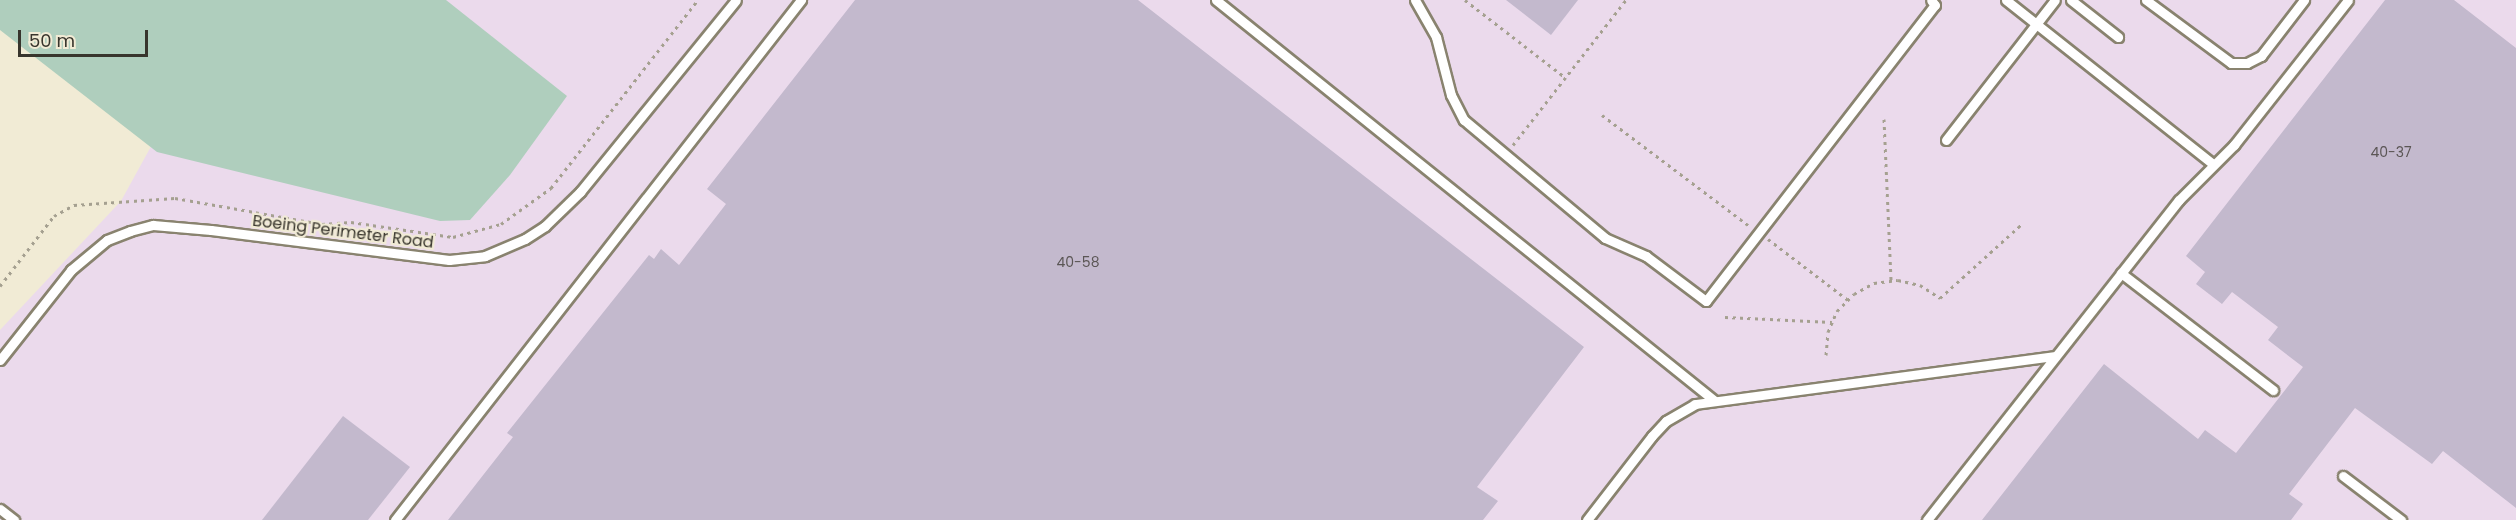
<!DOCTYPE html>
<style>
body{margin:0}
#map{position:relative;width:2516px;height:520px;overflow:hidden;background:#f1ebd5;font-family:Poppins,sans-serif}
div>[style]{position:absolute}
.industrial>*{inset:0;background:#ebdaec}
.green>*{inset:0;background:#afcebd}
.building>*{inset:0;background:#c3b9cd}
.path>*{height:3px;margin-top:-1.5px;transform-origin:0;background:repeating-linear-gradient(90deg,#a5a090 0 3px,transparent 0 7.5px)}
.roads{filter:drop-shadow(2px 0 #89836f) drop-shadow(-2px 0 #89836f) drop-shadow(0 2px #89836f) drop-shadow(0 -2px #89836f)}
.lane>*{height:9px;margin:-4.5px;padding:0 4.5px;transform-origin:4.5px;border-radius:4.5px;background:#fff}
span{translate:-50% -50%;white-space:nowrap;text-align:center;line-height:1.15;-webkit-text-stroke:4.5px #f1ebd5;paint-order:stroke}
.number-label{font-size:14px;color:#5b5655}
.number-label span{-webkit-text-stroke-width:0}
.street-label{font-size:16px;color:#38352d}
.scale{position:absolute;left:18px;top:30px;width:130px;height:27px;box-sizing:border-box;border:3px solid #38352d;border-top:0;padding-left:8px;font-size:18px;line-height:21px;white-space:nowrap;color:#38352d;-webkit-text-stroke:4px #f1ebd5;paint-order:stroke}
</style>
<div id="map">
<div class="industrial">
<i style="clip-path:polygon(244px 0,2516px 0,2516px 520px,0 520px,0 330px,121px 201px,204px 50px)"></i>
</div>
<div class="green">
<i style="clip-path:polygon(0 0,446px 0,567px 96px,510px 175px,470px 220px,440px 221px,157px 152px,0 30px)"></i>
</div>
<div class="building">
<i style="clip-path:polygon(855px 0,1138px 0,1584px 347px,1477px 487px,1498px 501px,1483px 520px,448px 520px,513px 437px,507px 433px,649px 255px,654px 259px,661px 249px,679px 265px,726px 204px,707px 189px)"></i>
<i style="clip-path:polygon(1506px 0,1578px 0,1551px 35px)"></i>
<i style="clip-path:polygon(2385px 0,2454px 0,2516px 48px,2516px 508px,2443px 451px,2432px 464px,2355px 408px,2289px 494px,2303px 504px,2291px 520px,1982px 520px,2104px 364px,2198px 439px,2205px 430px,2236px 453px,2303px 367px,2268px 340px,2278px 327px,2232px 292px,2222px 304px,2196px 284px,2205px 272px,2186px 256px)"></i>
<i style="clip-path:polygon(343px 416px,410px 467px,368px 520px,262px 520px)"></i>
</div>
<div class="path">
<i style="left:1465px;top:0;width:128px;rotate:37.7deg"></i>
<i style="left:1602px;top:115px;width:183px;rotate:37deg"></i>
<i style="left:1884px;top:119px;width:162px;rotate:87.5deg"></i>
<i style="left:1513px;top:145px;width:184px;rotate:-52.1deg"></i>
<i style="left:1768px;top:239px;width:101px;rotate:37.3deg"></i>
<i style="left:0;top:286px;width:88px;rotate:-52.4deg"></i>
<i style="left:54px;top:216px;width:23px;rotate:-29deg"></i>
<i style="left:74px;top:205px;width:101px;rotate:-4deg"></i>
<i style="left:175px;top:198px;width:149px;rotate:10deg"></i>
<i style="left:322px;top:224px;width:29px;rotate:-4deg"></i>
<i style="left:351px;top:222px;width:103px;rotate:8.4deg"></i>
<i style="left:453px;top:237px;width:50px;rotate:-15.2deg"></i>
<i style="left:501px;top:224px;width:62px;rotate:-35.8deg"></i>
<i style="left:551px;top:188px;width:239px;rotate:-52deg"></i>
<i style="left:1725px;top:317px;width:107px;rotate:2.7deg"></i>
<i style="left:1826px;top:355px;width:23px;rotate:-85deg"></i>
<i style="left:1828px;top:332px;width:23px;rotate:-67deg"></i>
<i style="left:1837px;top:311px;width:24px;rotate:-45deg"></i>
<i style="left:1854px;top:294px;width:23px;rotate:-29deg"></i>
<i style="left:1874px;top:283px;width:24px;rotate:-7deg"></i>
<i style="left:1898px;top:280px;width:23px;rotate:13deg"></i>
<i style="left:1920px;top:285px;width:24px;rotate:33deg"></i>
<i style="left:1940px;top:298px;width:110px;rotate:-42.1deg"></i>
</div>
<div class="roads">
<div class="lane">
<i style="left:1216px;top:0;width:640px;rotate:38.79deg"></i>
<i style="left:1415px;top:0;width:43px;rotate:60.4deg"></i>
<i style="left:1436px;top:37px;width:60px;rotate:75.5deg"></i>
<i style="left:1451px;top:95px;width:28px;rotate:63deg"></i>
<i style="left:1464px;top:120px;width:184px;rotate:39.9deg"></i>
<i style="left:1605px;top:238px;width:45px;rotate:23.7deg"></i>
<i style="left:1646px;top:256px;width:75px;rotate:36.9deg"></i>
<i style="left:1706px;top:301px;width:374px;rotate:-52.3deg"></i>
<i style="left:1935px;top:5px;width:6px;rotate:-129deg"></i>
<i style="left:2006px;top:0;width:264px;rotate:38.4deg"></i>
<i style="left:2071px;top:0;width:60px;rotate:38.2deg"></i>
<i style="left:2146px;top:0;width:106px;rotate:36.5deg"></i>
<i style="left:2231px;top:63px;width:16px"></i>
<i style="left:2247px;top:63px;width:16px;rotate:-27deg"></i>
<i style="left:2261px;top:56px;width:71px;rotate:-52.5deg"></i>
<i style="left:1946px;top:140px;width:177px;rotate:-52.1deg"></i>
<i style="left:2121px;top:273px;width:192px;rotate:37.6deg"></i>
<i style="left:0;top:360px;width:115px;rotate:-51.7deg"></i>
<i style="left:71px;top:270px;width:47px;rotate:-39.8deg"></i>
<i style="left:107px;top:240px;width:25px;rotate:-21deg"></i>
<i style="left:130px;top:231px;width:24px;rotate:-15deg"></i>
<i style="left:153px;top:225px;width:58px;rotate:4.9deg"></i>
<i style="left:211px;top:230px;width:240px;rotate:7.2deg"></i>
<i style="left:449px;top:260px;width:36px;rotate:-6deg"></i>
<i style="left:485px;top:256px;width:43px;rotate:-23deg"></i>
<i style="left:525px;top:239px;width:24px;rotate:-33deg"></i>
<i style="left:545px;top:226px;width:49px;rotate:-44.2deg"></i>
<i style="left:580px;top:192px;width:247px;rotate:-50.9deg"></i>
<i style="left:2343px;top:476px;width:73px;rotate:37.2deg"></i>
<i style="left:0;top:509px;width:18px;rotate:38deg"></i>
<i style="left:395px;top:520px;width:660px;rotate:-52.02deg"></i>
<i style="left:1587px;top:520px;width:106px;rotate:-52.3deg"></i>
<i style="left:1652px;top:436px;width:21px;rotate:-47deg"></i>
<i style="left:1666px;top:421px;width:34px;rotate:-30deg"></i>
<i style="left:1695px;top:404px;width:363px;rotate:-7.6deg"></i>
<i style="left:1927px;top:520px;width:407px;rotate:-51.8deg"></i>
<i style="left:2179px;top:200px;width:78px;rotate:-45deg"></i>
<i style="left:2234px;top:145px;width:184px;rotate:-51.8deg"></i>
</div>
</div>
<div class="number-label">
<span style="left:2391px;top:152px">40-37</span>
<span style="left:1078px;top:262px">40-58</span>
</div>
<div class="street-label">
<span style="left:343px;top:232px;rotate:7deg">Boeing Perimeter Road</span>
</div>
<div class="scale">50 m</div>
</div>
